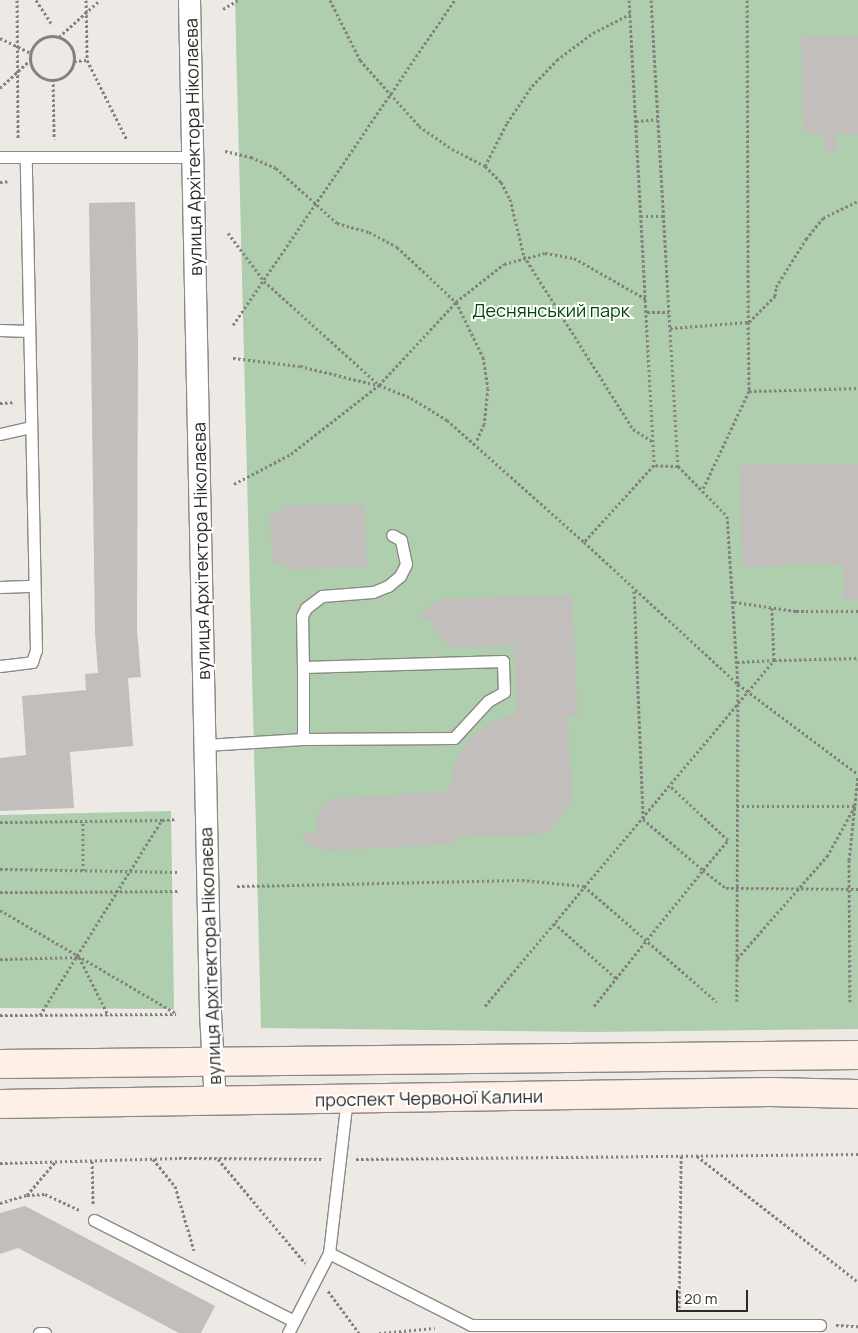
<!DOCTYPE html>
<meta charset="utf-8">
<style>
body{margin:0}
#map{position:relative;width:858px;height:1333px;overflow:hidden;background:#ede9e5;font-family:Manrope,sans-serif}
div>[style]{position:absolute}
.green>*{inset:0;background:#afcead}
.building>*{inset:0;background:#c2bebb}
.path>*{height:3px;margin-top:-1.5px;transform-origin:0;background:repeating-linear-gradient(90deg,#84827f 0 2.5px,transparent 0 5px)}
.path>.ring{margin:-1.5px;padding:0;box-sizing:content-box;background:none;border:3px solid #84827f;border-radius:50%}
.roads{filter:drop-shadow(1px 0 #8c8985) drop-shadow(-1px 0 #8c8985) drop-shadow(0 1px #8c8985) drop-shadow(0 -1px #8c8985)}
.lane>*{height:11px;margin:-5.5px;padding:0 5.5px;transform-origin:5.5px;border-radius:5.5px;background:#fff}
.street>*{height:21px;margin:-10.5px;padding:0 10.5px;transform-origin:10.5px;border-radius:10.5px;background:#fff}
.secondary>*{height:28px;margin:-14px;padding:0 14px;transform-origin:14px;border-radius:14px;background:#fef0e6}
span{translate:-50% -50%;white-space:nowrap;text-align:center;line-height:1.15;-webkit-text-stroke:4px #fff;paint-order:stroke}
.street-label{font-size:18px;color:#2c2b2a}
.park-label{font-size:18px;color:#004705}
.scale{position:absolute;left:676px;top:1290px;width:72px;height:22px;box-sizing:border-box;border:2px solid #2c2b2a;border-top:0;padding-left:6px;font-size:15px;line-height:18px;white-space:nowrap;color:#2c2b2a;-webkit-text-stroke:4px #fff;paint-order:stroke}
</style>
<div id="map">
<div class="green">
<i style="clip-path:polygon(235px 0,858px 0,858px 1029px,592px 1032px,261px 1028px)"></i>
<i style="clip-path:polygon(171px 811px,174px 1009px,0 1008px,0 815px)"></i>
</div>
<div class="building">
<i style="clip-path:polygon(858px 36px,858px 134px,837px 134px,837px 149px,831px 154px,824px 150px,824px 134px,803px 134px,801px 37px)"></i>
<i style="clip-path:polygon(135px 202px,138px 343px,137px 629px,141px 677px,128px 678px,133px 746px,70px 752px,74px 808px,0 811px,0 758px,26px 755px,22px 696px,86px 690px,85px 674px,98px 673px,95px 633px,89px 203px)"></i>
<i style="clip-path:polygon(858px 464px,858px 600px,843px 600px,843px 565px,742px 566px,741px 465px)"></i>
<i style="clip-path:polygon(365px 504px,367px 567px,285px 570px,285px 562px,272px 563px,270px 512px,283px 511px,283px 506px)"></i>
<i style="clip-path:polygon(572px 595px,578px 715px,568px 717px,572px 803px,546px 834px,454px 838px,455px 844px,328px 851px,305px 844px,302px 832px,316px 833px,319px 808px,331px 799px,449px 791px,455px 761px,470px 737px,490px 722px,516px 714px,514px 646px,459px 648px,446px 644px,434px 630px,431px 620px,418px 620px,426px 607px,443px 599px)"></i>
<i style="clip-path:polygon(25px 1206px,215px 1306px,201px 1333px,179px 1333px,18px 1248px,0 1254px,0 1213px)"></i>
</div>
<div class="path">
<i style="left:17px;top:0;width:139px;rotate:89.6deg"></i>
<i style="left:36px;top:0;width:30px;rotate:57deg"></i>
<i style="left:86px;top:0;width:60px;rotate:89deg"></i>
<i style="left:87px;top:60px;width:89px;rotate:63.4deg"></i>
<i style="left:330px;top:0;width:67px;rotate:63.4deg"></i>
<i style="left:360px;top:60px;width:89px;rotate:48.2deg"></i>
<i style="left:419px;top:126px;width:40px;rotate:34.9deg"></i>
<i style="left:452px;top:149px;width:37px;rotate:27deg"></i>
<i style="left:485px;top:166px;width:23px;rotate:45deg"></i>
<i style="left:501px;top:182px;width:19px;rotate:62deg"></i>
<i style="left:510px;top:199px;width:59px;rotate:76.2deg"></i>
<i style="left:524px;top:256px;width:204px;rotate:57.8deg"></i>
<i style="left:633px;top:429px;width:24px;rotate:33deg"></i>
<i style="left:629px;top:0;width:466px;rotate:86.9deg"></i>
<i style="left:651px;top:0;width:467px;rotate:86.7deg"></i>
<i style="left:678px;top:466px;width:24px;rotate:-178deg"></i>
<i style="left:654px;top:465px;width:104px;rotate:132.3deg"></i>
<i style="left:584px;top:542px;width:209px;rotate:42.7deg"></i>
<i style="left:738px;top:684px;width:150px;rotate:36.9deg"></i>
<i style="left:747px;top:0;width:322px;rotate:89.8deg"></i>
<i style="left:223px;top:9px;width:17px;rotate:-31deg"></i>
<i class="ring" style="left:30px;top:36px;width:41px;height:41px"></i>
<i style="left:59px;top:37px;width:55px;rotate:-42.1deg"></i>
<i style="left:0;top:38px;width:34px;rotate:26deg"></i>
<i style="left:74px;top:61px;width:13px;rotate:-4deg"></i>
<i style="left:53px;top:79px;width:60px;rotate:89deg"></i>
<i style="left:0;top:88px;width:41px;rotate:-43deg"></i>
<i style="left:636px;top:121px;width:21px;rotate:-5deg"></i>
<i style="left:225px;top:151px;width:27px;rotate:13deg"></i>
<i style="left:251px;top:157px;width:27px;rotate:24deg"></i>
<i style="left:276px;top:168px;width:82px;rotate:42deg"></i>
<i style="left:337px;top:223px;width:33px;rotate:16deg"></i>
<i style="left:369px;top:232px;width:32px;rotate:28deg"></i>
<i style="left:397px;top:247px;width:81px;rotate:43deg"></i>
<i style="left:456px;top:302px;width:61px;rotate:63.9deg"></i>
<i style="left:483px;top:357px;width:31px;rotate:81deg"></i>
<i style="left:488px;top:388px;width:36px;rotate:96deg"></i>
<i style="left:484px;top:424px;width:20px;rotate:114deg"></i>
<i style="left:485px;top:166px;width:48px;rotate:-62.9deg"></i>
<i style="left:507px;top:123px;width:45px;rotate:-56deg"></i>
<i style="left:532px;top:86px;width:36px;rotate:-46deg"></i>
<i style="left:557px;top:60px;width:45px;rotate:-36.9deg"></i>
<i style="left:593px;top:33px;width:42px;rotate:-27.2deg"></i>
<i style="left:0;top:182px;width:9px;rotate:-6deg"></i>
<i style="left:641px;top:216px;width:22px"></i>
<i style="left:228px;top:233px;width:60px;rotate:53.1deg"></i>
<i style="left:264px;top:281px;width:155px;rotate:42.1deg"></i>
<i style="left:379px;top:385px;width:35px;rotate:22deg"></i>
<i style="left:411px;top:398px;width:42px;rotate:31.4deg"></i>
<i style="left:447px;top:420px;width:183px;rotate:41.7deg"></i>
<i style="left:647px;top:312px;width:22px"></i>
<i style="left:749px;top:322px;width:37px;rotate:-45deg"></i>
<i style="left:775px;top:296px;width:9px;rotate:-84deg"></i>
<i style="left:776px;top:287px;width:57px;rotate:-58deg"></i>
<i style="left:806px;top:239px;width:27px;rotate:-51deg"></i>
<i style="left:823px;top:218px;width:39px;rotate:-26deg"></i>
<i style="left:233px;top:325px;width:394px;rotate:-55.7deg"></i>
<i style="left:670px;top:328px;width:78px;rotate:-4.4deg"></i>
<i style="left:748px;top:322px;width:69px;rotate:89.2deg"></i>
<i style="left:749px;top:391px;width:110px;rotate:115.2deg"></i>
<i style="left:233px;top:358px;width:67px;rotate:6.8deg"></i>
<i style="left:300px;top:366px;width:79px;rotate:13.9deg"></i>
<i style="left:749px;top:391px;width:109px;rotate:-1.6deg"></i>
<i style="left:0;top:403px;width:14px;rotate:-4deg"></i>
<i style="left:678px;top:466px;width:70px;rotate:45.6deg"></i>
<i style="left:727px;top:516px;width:168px;rotate:86.3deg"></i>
<i style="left:738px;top:684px;width:317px;rotate:90.2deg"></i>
<i style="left:234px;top:484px;width:64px;rotate:-27.8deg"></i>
<i style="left:291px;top:454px;width:112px;rotate:-38.1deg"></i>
<i style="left:379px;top:385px;width:113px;rotate:-47.1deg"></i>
<i style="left:456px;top:302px;width:61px;rotate:-38.4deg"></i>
<i style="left:504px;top:264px;width:42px;rotate:-15deg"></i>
<i style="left:545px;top:253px;width:29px;rotate:10deg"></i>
<i style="left:574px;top:258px;width:83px;rotate:29.7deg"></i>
<i style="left:634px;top:591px;width:228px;rotate:87.7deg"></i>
<i style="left:643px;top:819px;width:79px;rotate:40.4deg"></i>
<i style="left:703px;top:870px;width:39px;rotate:-50deg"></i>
<i style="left:728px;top:840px;width:79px;rotate:-137deg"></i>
<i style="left:734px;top:602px;width:63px;rotate:8.3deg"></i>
<i style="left:796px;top:611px;width:62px"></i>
<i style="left:737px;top:662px;width:37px;rotate:-3deg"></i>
<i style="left:774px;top:660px;width:52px;rotate:-92.2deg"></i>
<i style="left:737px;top:806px;width:118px"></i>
<i style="left:855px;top:806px;width:56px;rotate:118.9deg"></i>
<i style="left:828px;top:855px;width:138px;rotate:131.2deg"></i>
<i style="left:0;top:822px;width:162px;rotate:-0.7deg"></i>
<i style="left:0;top:869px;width:177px;rotate:1deg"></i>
<i style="left:83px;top:871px;width:50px;rotate:-90deg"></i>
<i style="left:237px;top:886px;width:285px;rotate:-1.2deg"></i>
<i style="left:522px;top:880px;width:62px;rotate:5.5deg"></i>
<i style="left:584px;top:886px;width:176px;rotate:41.1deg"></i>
<i style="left:0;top:892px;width:178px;rotate:-0.3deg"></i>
<i style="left:0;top:910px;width:205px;rotate:30.4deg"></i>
<i style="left:554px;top:923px;width:83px;rotate:41.6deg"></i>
<i style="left:0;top:959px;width:79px;rotate:-1.5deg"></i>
<i style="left:79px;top:957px;width:65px;rotate:63.4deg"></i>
<i style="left:850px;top:1002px;width:142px;rotate:-90.4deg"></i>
<i style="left:849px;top:860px;width:84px;rotate:-83.9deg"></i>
<i style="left:485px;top:1006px;width:451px;rotate:-50.1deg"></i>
<i style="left:774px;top:660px;width:84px;rotate:-1.4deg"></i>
<i style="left:594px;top:1006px;width:174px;rotate:-51.3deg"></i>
<i style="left:703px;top:870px;width:29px;rotate:38deg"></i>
<i style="left:726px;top:888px;width:132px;rotate:0.4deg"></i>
<i style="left:0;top:1015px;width:176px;rotate:-0.3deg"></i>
<i style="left:40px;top:1015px;width:230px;rotate:-58deg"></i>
<i style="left:162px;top:820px;width:15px;rotate:-4deg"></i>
<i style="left:697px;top:1156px;width:204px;rotate:38deg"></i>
<i style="left:153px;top:1159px;width:35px;rotate:51deg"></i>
<i style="left:175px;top:1186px;width:67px;rotate:73.5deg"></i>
<i style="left:218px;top:1159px;width:136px;rotate:50.1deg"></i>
<i style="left:356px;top:1159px;width:502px;rotate:-0.57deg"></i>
<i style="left:92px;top:1161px;width:43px;rotate:88.7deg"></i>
<i style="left:0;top:1163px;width:179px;rotate:-1.6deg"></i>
<i style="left:179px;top:1158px;width:143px;rotate:0.4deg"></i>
<i style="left:27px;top:1195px;width:18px;rotate:-3deg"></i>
<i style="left:45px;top:1194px;width:40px;rotate:25deg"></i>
<i style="left:0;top:1203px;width:28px;rotate:-17deg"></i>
<i style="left:27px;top:1195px;width:43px;rotate:-49.7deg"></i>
<i style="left:328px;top:1291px;width:52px;rotate:53.6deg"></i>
<i style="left:679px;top:1308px;width:152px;rotate:-89.2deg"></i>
<i style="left:836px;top:1325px;width:22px;rotate:3deg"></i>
<i style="left:379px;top:1333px;width:56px;rotate:-5.1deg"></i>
</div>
<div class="roads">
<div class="lane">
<i style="left:0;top:157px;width:194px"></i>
<i style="left:0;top:330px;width:29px;rotate:2deg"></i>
<i style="left:0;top:434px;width:31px;rotate:-13deg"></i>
<i style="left:0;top:587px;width:34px;rotate:-2deg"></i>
<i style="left:0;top:666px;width:32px;rotate:-7deg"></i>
<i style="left:32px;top:662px;width:13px;rotate:-72deg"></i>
<i style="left:36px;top:650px;width:493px;rotate:-91.2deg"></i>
<i style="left:303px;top:739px;width:72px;rotate:-90deg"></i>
<i style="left:205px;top:745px;width:98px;rotate:-3.5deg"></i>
<i style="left:303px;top:739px;width:151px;rotate:-0.4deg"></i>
<i style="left:454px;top:738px;width:50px;rotate:-47.4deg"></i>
<i style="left:488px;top:701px;width:18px;rotate:-29deg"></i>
<i style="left:504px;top:692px;width:31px;rotate:-92deg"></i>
<i style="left:503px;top:661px;width:200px;rotate:178.3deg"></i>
<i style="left:303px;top:667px;width:51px;rotate:-91.1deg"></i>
<i style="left:302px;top:616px;width:9px;rotate:-63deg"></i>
<i style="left:306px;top:608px;width:20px;rotate:-37deg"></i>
<i style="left:322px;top:596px;width:51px;rotate:-4.5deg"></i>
<i style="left:373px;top:592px;width:16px;rotate:-22deg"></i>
<i style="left:388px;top:586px;width:16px;rotate:-40deg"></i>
<i style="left:400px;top:576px;width:13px;rotate:-63deg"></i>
<i style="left:406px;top:564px;width:25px;rotate:-102deg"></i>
<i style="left:401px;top:540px;width:10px;rotate:-151deg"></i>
<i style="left:347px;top:1098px;width:156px;rotate:96.6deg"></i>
<i style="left:329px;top:1253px;width:159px;rotate:26.9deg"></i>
<i style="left:471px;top:1325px;width:349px"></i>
<i style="left:94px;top:1220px;width:224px;rotate:26.8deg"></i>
<i style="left:39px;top:1333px;width:6px"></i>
<i style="left:288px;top:1333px;width:90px;rotate:-62.9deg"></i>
</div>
<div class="street">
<i style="left:189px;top:0;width:1013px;rotate:88.81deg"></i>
<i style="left:210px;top:1013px;width:90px;rotate:86.8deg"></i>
</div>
<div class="secondary">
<i style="left:0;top:1064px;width:858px;rotate:-0.6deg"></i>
<i style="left:0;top:1104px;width:770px;rotate:-0.89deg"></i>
<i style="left:770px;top:1092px;width:88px;rotate:1.3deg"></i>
</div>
</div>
<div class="street-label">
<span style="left:193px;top:147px;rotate:-91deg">вулиця Архітектора Ніколаєва</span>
<span style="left:201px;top:551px;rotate:-91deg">вулиця Архітектора Ніколаєва</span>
<span style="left:210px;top:956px;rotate:-92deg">вулиця Архітектора Ніколаєва</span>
<span style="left:429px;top:1098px;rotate:-1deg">проспект Червоної Калини</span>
</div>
<div class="park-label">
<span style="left:551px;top:310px">Деснянський парк</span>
</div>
<div class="scale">20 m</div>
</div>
